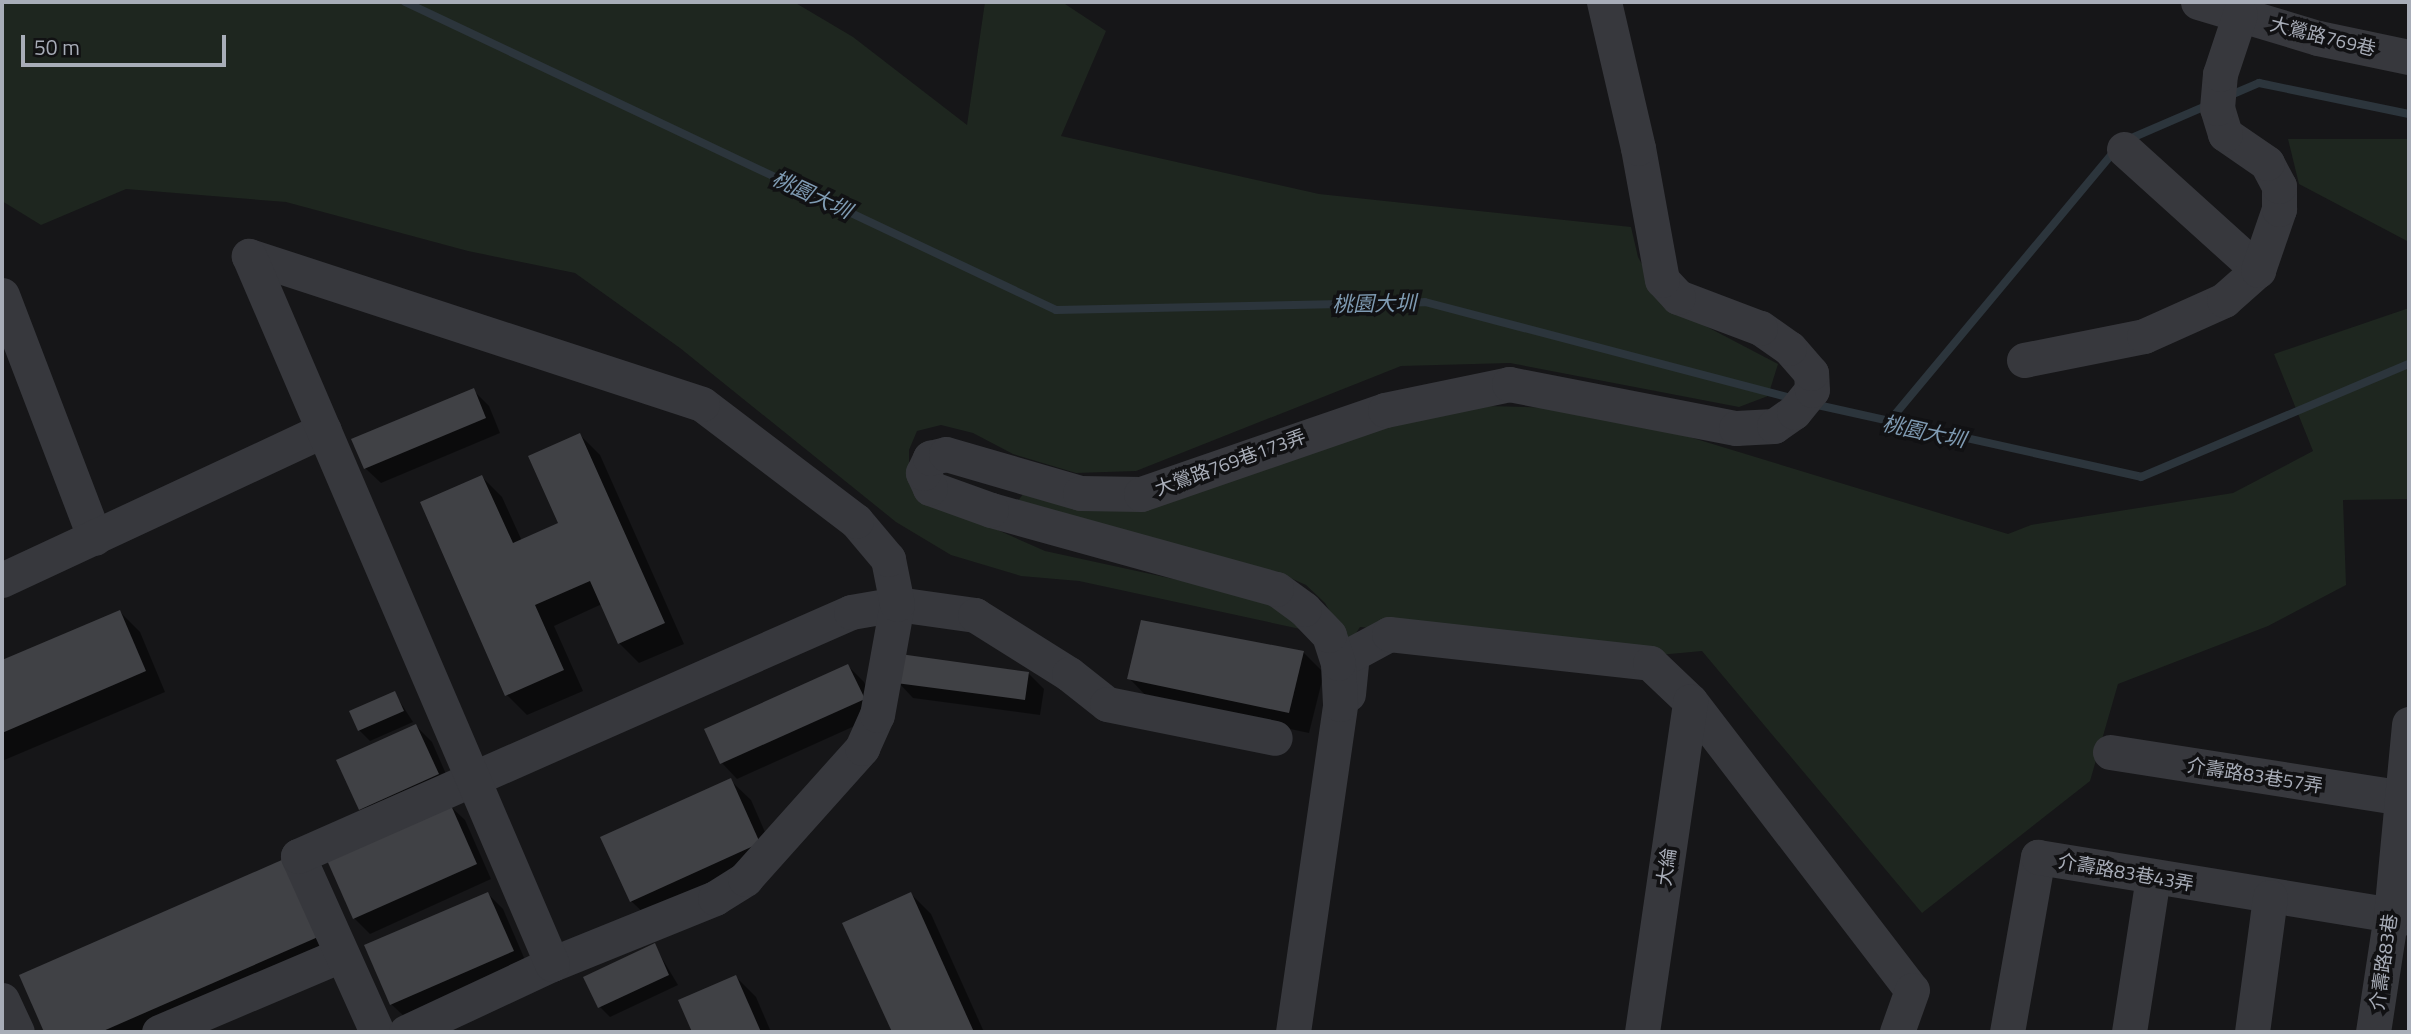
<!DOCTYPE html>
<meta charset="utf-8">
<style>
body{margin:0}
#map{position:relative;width:2411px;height:1034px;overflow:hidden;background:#161618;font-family:"Titillium Web","Noto Sans TC",sans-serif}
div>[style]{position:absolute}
.green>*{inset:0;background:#1e261f}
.shadow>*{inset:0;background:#0007}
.stream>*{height:8px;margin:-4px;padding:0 4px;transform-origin:4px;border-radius:4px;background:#2c353c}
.building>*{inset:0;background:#404145}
.minor>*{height:35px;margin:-17.5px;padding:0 17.5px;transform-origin:17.5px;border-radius:17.5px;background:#37383d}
span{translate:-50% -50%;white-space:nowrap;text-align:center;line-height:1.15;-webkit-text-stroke:7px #111113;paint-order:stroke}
.street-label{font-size:19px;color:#a8adb8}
.water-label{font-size:21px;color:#7f9bb3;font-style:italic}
.frame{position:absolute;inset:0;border:4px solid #a8adb8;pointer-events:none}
.scale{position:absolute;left:21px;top:35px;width:205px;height:32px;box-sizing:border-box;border:4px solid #a8adb8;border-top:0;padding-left:9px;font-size:21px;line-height:24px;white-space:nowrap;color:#a8adb8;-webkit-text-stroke:5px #111113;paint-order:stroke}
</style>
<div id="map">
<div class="green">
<i style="clip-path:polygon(2px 2px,794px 2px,853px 37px,967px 125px,985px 2px,1062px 2px,1106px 31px,1061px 136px,1319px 194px,1631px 227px,1638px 257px,1658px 293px,1694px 320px,1778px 364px,1768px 396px,1739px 407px,1510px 363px,1401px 366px,1136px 471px,1076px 473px,1013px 454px,973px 433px,941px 425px,917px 431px,909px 450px,909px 474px,921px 496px,1045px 551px,1270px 600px,1305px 630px,1079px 581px,1021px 576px,951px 555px,896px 522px,680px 348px,575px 273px,468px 251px,286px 202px,126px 189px,41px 225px,2px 201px)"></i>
<i style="clip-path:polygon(2288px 139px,2409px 139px,2409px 242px,2299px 184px)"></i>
<i style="clip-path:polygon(2409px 308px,2409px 499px,2343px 500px,2346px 585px,2268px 626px,2118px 684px,2090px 781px,1922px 913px,1702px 651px,1659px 655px,1360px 627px,1349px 644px,1325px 603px,1306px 585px,1277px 572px,1013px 507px,1024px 493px,1093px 509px,1385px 424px,1487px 406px,1557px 408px,1660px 428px,2008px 534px,2031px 525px,2233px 493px,2313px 451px,2274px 354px)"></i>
</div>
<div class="shadow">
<i style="clip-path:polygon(473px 390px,489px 406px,500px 433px,381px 483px,365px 468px)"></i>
<i style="clip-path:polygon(580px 435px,600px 455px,684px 644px,639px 663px,619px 643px,602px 604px,554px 626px,583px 691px,527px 715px,507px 695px,482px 477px,502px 497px,522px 541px,560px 524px)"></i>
<i style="clip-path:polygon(120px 612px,140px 632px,165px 692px,2px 761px,2px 662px)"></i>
<i style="clip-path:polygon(1303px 652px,1324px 673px,1309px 733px,1149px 699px,1129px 678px)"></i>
<i style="clip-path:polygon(848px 666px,864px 682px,879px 715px,737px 779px,722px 763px)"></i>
<i style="clip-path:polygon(1028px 673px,1044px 689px,1040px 715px,913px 698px,898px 682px)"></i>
<i style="clip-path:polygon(395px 694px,413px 722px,370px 741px,359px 730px)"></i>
<i style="clip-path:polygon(416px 726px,432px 742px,453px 790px,360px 809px)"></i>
<i style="clip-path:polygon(730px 780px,751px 800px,779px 864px,652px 921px,631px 901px)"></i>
<i style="clip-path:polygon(449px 805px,465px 820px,491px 879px,370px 934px,354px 918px)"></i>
<i style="clip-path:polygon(283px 861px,337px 957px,166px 1032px,46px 1032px,21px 976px)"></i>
<i style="clip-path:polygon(488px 894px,503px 909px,528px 967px,407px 1019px,391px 1004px)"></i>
<i style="clip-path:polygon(911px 894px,931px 914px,984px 1032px,894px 1032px,845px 924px)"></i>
<i style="clip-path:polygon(654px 945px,678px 985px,610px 1017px,600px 1007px)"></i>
<i style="clip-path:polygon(736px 977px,756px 997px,771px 1032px,694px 1032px,680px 1001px)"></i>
</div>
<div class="stream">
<i style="left:405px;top:2px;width:720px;rotate:25.32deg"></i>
<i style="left:1056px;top:310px;width:369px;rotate:-1.2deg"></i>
<i style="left:1425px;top:302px;width:382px;rotate:14.7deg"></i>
<i style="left:2226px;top:97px;width:36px;rotate:-23deg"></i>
<i style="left:2259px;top:83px;width:153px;rotate:11.7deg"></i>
<i style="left:2127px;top:140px;width:88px;rotate:-23.4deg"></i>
<i style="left:1813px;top:404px;width:336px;rotate:12.5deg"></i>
<i style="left:2141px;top:477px;width:291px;rotate:-22.9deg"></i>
<i style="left:1887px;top:424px;width:356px;rotate:-50.2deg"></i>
</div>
<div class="building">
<i style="clip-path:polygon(474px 388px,486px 418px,364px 469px,351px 439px)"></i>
<i style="clip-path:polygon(580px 433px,665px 623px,618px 644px,590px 581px,535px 605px,564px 670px,505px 696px,420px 502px,482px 475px,513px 543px,558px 523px,528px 456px)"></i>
<i style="clip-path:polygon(120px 610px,146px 671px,2px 733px,2px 660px)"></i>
<i style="clip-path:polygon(1141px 620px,1304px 651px,1289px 713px,1127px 679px)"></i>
<i style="clip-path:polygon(900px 654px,1029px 672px,1025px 700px,896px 683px)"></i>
<i style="clip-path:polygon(848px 664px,865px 699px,720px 764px,704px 729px)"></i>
<i style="clip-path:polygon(395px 691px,404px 711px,358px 731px,349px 711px)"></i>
<i style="clip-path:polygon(416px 724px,439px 774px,359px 810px,336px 760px)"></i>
<i style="clip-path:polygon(731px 778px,760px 843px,630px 902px,600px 837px)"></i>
<i style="clip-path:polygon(450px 803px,477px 864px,353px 919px,326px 858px)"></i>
<i style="clip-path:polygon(284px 859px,318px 937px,101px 1032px,44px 1032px,19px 975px)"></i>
<i style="clip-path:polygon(488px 892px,514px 951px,390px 1005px,364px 945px)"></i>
<i style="clip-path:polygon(911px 892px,974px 1032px,892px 1032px,842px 923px)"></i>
<i style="clip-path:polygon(655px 943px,669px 975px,598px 1008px,583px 977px)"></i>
<i style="clip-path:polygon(736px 975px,761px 1032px,692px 1032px,678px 1000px)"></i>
</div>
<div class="minor">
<i style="left:2198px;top:2px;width:125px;rotate:16.7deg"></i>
<i style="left:2318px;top:38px;width:93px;rotate:11.8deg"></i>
<i style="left:2124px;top:149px;width:181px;rotate:42.1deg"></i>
<i style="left:2px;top:295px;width:260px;rotate:69.1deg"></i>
<i style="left:2024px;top:360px;width:122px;rotate:-11.3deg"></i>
<i style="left:2144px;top:336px;width:88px;rotate:-24.2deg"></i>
<i style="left:2224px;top:300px;width:45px;rotate:-41.4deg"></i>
<i style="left:2258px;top:270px;width:65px;rotate:-71deg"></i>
<i style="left:2279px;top:209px;width:23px;rotate:-90deg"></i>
<i style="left:2279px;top:186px;width:26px;rotate:-118deg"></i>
<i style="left:2267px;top:163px;width:51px;rotate:-145.4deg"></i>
<i style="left:2225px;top:134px;width:27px;rotate:-107deg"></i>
<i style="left:2217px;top:108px;width:34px;rotate:-85deg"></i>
<i style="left:2220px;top:74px;width:63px;rotate:-71.6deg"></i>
<i style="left:2px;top:580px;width:355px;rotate:-25deg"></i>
<i style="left:1348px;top:694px;width:40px;rotate:-84.3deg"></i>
<i style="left:1352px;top:654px;width:42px;rotate:-28.4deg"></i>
<i style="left:1389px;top:634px;width:263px;rotate:6.3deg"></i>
<i style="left:1650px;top:663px;width:55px;rotate:43.5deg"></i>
<i style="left:1690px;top:701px;width:364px;rotate:52.5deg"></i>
<i style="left:1912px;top:990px;width:45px;rotate:109.7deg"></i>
<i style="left:2110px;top:752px;width:303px;rotate:8.9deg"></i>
<i style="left:2px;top:1000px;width:35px;rotate:65deg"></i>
<i style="left:159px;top:1032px;width:197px;rotate:-23deg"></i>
<i style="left:377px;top:1032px;width:193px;rotate:-114.2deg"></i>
<i style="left:298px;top:856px;width:604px;rotate:-23.81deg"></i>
<i style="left:851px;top:612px;width:47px;rotate:-9.9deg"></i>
<i style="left:897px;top:604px;width:79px;rotate:8deg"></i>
<i style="left:975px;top:615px;width:111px;rotate:32.1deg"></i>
<i style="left:1069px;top:674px;width:48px;rotate:38.3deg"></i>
<i style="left:1107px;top:704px;width:171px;rotate:11.4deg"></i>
<i style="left:406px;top:1032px;width:161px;rotate:-25deg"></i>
<i style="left:552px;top:964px;width:176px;rotate:-22deg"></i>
<i style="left:715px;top:898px;width:36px;rotate:-32deg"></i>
<i style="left:745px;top:879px;width:176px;rotate:-48.2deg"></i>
<i style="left:862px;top:748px;width:36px;rotate:-66deg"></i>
<i style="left:877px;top:715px;width:113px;rotate:-79.8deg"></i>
<i style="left:897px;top:604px;width:46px;rotate:-101.3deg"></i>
<i style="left:888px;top:559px;width:50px;rotate:-130.1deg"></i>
<i style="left:856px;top:521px;width:193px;rotate:-142.8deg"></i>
<i style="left:702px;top:404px;width:477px;rotate:-161.9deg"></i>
<i style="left:249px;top:256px;width:770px;rotate:66.83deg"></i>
<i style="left:1293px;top:1032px;width:331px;rotate:-81.8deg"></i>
<i style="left:1340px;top:704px;width:41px;rotate:-92.8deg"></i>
<i style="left:1338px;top:663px;width:29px;rotate:-108deg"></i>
<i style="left:1329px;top:635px;width:36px;rotate:-134deg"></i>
<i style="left:1304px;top:609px;width:34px;rotate:-144deg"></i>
<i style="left:1276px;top:589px;width:296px;rotate:-164.5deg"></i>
<i style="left:991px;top:510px;width:65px;rotate:-160.2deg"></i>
<i style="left:930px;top:488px;width:17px;rotate:-115deg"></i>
<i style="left:923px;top:473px;width:17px;rotate:-65deg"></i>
<i style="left:930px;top:458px;width:16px;rotate:-14deg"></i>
<i style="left:946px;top:454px;width:140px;rotate:16.2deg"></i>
<i style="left:1080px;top:493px;width:61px;rotate:0.9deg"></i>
<i style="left:1141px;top:494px;width:258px;rotate:-19deg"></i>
<i style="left:1385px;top:410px;width:127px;rotate:-11.8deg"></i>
<i style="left:1509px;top:384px;width:231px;rotate:11deg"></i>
<i style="left:1736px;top:428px;width:38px;rotate:-3deg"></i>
<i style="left:1774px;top:426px;width:24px;rotate:-35deg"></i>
<i style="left:1794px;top:412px;width:28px;rotate:-51deg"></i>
<i style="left:1812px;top:390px;width:17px;rotate:-93deg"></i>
<i style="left:1811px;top:373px;width:33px;rotate:-131deg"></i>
<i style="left:1789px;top:348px;width:35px;rotate:-145deg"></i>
<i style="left:1760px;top:328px;width:88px;rotate:-159.3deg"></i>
<i style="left:1678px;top:297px;width:23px;rotate:-133deg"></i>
<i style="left:1662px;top:280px;width:134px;rotate:-100.3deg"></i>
<i style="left:1638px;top:148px;width:150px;rotate:-103.1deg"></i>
<i style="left:1642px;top:1032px;width:334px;rotate:-81.7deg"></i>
<i style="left:2007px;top:1032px;width:178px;rotate:-80deg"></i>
<i style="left:2038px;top:857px;width:376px;rotate:9.3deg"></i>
<i style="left:2129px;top:1032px;width:157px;rotate:-81.2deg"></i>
<i style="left:2252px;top:1032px;width:136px;rotate:-82.4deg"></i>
<i style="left:2373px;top:1032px;width:118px;rotate:-81.3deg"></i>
<i style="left:2391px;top:915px;width:192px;rotate:-84.6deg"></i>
</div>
<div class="street-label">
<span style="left:2323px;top:36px;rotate:14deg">大鶯路769巷</span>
<span style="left:1230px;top:462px;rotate:-20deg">大鶯路769巷173弄</span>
<span style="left:2255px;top:775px;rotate:9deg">介壽路83巷57弄</span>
<span style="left:1666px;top:867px;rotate:-82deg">大綸</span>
<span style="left:2126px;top:872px;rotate:10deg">介壽路83巷43弄</span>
<span style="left:2383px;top:962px;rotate:-82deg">介壽路83巷</span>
</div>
<div class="water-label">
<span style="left:812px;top:194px;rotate:25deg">桃園大圳</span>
<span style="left:1374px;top:303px;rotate:-1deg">桃園大圳</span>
<span style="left:1924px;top:431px;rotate:12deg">桃園大圳</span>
</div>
<div class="frame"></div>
<div class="scale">50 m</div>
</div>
